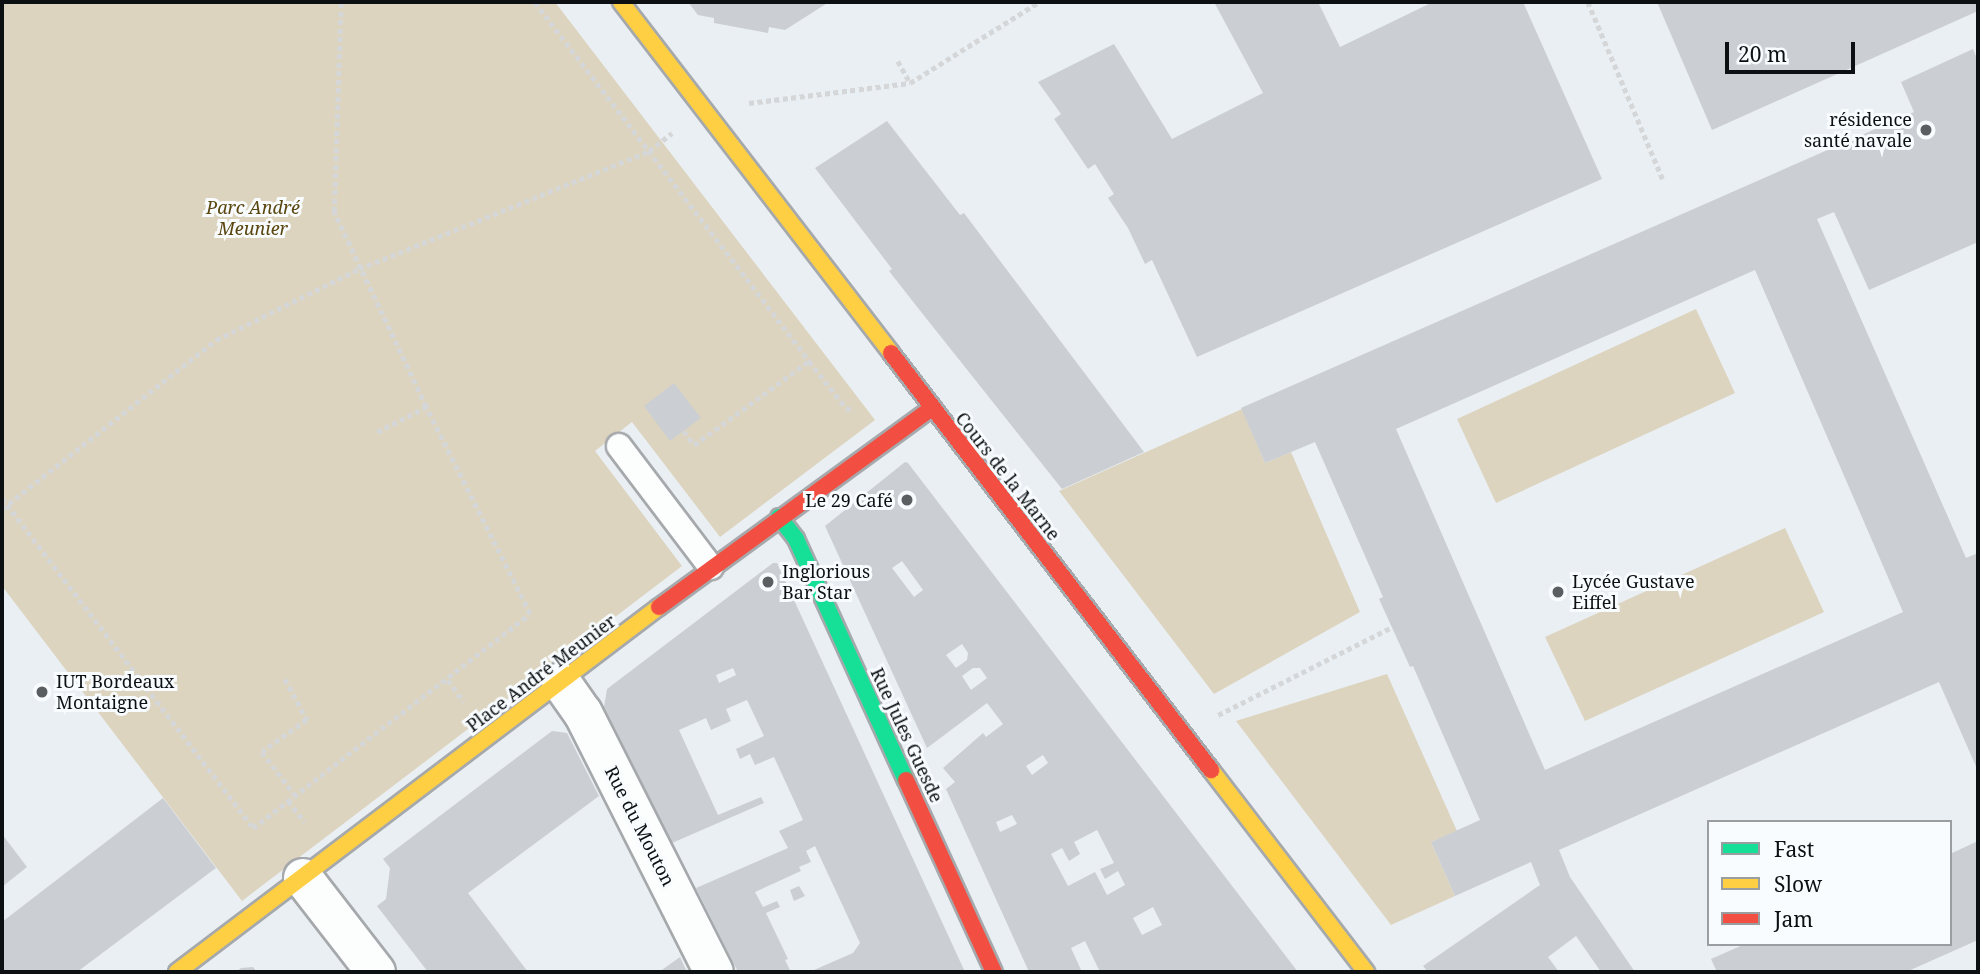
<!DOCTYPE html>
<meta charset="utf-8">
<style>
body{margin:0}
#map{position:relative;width:1980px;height:974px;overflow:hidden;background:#eaeff4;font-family:"Noto Serif",serif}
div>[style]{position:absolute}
.green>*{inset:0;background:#dcd4be}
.building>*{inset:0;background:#cbcfd3}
.path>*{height:4.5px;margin-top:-2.25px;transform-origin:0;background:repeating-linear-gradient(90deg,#d4d6d7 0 5px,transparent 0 8.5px)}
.roads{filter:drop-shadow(2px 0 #a6a9ac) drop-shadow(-2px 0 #a6a9ac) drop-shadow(0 2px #a6a9ac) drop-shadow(0 -2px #a6a9ac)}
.lane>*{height:24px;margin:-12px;padding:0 12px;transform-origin:12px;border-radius:12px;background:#fcfdfd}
.street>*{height:38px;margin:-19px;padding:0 19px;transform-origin:19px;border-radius:19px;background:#fcfdfd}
.fast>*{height:16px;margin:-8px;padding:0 8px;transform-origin:8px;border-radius:8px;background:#16e098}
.slow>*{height:16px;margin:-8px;padding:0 8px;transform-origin:8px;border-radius:8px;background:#ffcf43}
.jam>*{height:16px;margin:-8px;padding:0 8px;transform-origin:8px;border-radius:8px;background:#f24e42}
.dots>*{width:19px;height:19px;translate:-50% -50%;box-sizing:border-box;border:4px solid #f8fcff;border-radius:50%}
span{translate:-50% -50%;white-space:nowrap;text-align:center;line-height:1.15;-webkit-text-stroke:6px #f8fcff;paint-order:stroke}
.poi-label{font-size:18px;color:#0d1012}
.right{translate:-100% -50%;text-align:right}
.left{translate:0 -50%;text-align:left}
.park-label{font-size:18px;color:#5a460f;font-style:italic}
.street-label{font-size:18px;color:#0d1012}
.frame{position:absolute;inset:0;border:4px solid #0d1012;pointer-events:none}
.legend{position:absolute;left:1707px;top:820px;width:245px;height:126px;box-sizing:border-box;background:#f8fcff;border:2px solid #9a9ea0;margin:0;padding:9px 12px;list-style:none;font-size:21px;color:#0d1012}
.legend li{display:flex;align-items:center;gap:14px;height:35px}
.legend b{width:35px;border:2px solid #9a9ea0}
.scale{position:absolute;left:1725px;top:42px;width:130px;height:32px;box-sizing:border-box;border:4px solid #0d1012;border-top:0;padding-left:9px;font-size:21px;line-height:24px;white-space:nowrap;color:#0d1012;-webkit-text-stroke:5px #f8fcff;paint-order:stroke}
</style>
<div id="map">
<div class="green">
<i style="clip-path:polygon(2px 2px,555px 2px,875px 420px,720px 537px,632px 422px,595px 451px,682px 566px,242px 901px,2px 586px)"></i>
<i style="clip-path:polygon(1696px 309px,1735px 393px,1496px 503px,1457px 419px)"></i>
<i style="clip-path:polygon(1242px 409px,1265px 463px,1291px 452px,1360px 612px,1214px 694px,1059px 491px)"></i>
<i style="clip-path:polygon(1785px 528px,1824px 612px,1585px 721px,1545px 637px)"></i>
<i style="clip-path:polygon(1387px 674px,1457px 831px,1431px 842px,1455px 896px,1391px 925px,1236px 721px)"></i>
</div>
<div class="building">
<i style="clip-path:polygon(688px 2px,829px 2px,785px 30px,769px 27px,768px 33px,714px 23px,714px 18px,698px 15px)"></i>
<i style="clip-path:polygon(1214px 2px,1318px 2px,1340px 47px,1433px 2px,1523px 2px,1602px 179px,1197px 357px,1152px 260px,1145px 264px,1128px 228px,1108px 198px,1114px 194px,1095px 164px,1088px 169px,1054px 119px,1061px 114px,1038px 82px,1114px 44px,1172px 139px,1263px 93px)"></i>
<i style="clip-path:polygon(1657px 2px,1978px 2px,1978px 11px,1712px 130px)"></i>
<i style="clip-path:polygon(evenodd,1973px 49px,1978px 61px,1978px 242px,1869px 290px,1834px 212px,1817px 219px,1966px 558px,1978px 553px,1978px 771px,1939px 682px,1559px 850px,1570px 877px,1635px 972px,1601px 972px,1576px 936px,1548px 957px,1559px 972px,1428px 972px,1423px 966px,1540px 885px,1531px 862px,1455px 896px,1431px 842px,1480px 820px,1413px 666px,1410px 667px,1379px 599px,1383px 597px,1315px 442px,1265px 463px,1241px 408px,1914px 112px,1901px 82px,1973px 49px,1755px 270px,1903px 612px,1545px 770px,1396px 429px,1755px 270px)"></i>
<i style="clip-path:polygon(887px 121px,960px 215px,964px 213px,1144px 452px,1062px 489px,918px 308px,889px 271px,892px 269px,815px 168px)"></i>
<i style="clip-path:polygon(674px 383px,701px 418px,670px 441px,644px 406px)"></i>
<i style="clip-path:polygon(evenodd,905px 462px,908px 463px,1298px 972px,1100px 972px,1085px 941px,1071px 948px,1082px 972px,1029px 972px,946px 789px,955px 782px,943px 768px,983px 733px,986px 737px,1003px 724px,987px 703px,927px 748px,825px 526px,905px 462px,902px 561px,923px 590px,914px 597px,892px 568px,902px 561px,905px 462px,962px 644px,968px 653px,967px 660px,956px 668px,946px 655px,962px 644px,905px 462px,973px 668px,980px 668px,987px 678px,971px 690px,962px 676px,973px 668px,905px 462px,1043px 755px,1048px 763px,1032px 775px,1026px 766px,1043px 755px,905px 462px,1012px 815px,1017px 824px,1000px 832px,996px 822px,1012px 815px,905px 462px,1097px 830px,1114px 863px,1100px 869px,1105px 879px,1118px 871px,1125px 885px,1107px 895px,1095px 872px,1068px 886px,1051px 854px,1062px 848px,1069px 861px,1080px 854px,1074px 842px,1097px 830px,905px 462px,1153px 907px,1162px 925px,1142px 935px,1133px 918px,1153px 907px)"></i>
<i style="clip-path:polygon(evenodd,773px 563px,777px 563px,965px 972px,815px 972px,814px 970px,853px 953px,860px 943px,815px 846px,806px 851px,811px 862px,799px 867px,801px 871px,755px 892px,763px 907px,777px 901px,780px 907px,766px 913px,788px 959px,785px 960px,791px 972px,738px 972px,696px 888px,788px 848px,779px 831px,803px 820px,774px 757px,755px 765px,750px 754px,740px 759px,736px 749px,764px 736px,747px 700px,726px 709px,731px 721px,711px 730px,706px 718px,679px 730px,718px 815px,761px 797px,764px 803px,672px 843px,604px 707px,607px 689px,773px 563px,733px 668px,736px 675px,719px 683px,716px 675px,733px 668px)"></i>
<i style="clip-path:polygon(552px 731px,567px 733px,599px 796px,468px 893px,528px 972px,428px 972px,377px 906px,386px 899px,390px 868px,383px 859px)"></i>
<i style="clip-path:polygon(163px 798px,216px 868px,77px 972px,2px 972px,2px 922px)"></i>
<i style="clip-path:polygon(2px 834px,27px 867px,2px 887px)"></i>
<i style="clip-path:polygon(1978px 841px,1978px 940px,1906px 972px,1717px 972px,1711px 959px,1745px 944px,1950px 944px,1950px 854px)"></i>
<i style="clip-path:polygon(799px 886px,805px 896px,794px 901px,790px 890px)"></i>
<i style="clip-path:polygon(680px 957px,687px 972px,659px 972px)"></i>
<i style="clip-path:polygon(253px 967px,257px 972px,236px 972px,241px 968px)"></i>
</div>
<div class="path">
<i style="left:535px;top:2px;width:452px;rotate:52.6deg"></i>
<i style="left:809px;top:361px;width:60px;rotate:51.8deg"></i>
<i style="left:846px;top:408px;width:9px;rotate:21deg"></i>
<i style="left:1588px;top:2px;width:195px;rotate:67.1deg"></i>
<i style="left:2px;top:3px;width:2px;rotate:-27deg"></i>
<i style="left:898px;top:61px;width:25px;rotate:61deg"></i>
<i style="left:749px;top:103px;width:162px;rotate:-7.1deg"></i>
<i style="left:910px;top:83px;width:152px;rotate:-32.1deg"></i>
<i style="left:684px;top:431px;width:17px;rotate:54deg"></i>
<i style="left:694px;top:445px;width:142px;rotate:-36.1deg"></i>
<i style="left:377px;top:432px;width:55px;rotate:-27deg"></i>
<i style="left:2px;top:498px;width:415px;rotate:52.7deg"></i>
<i style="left:253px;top:828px;width:350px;rotate:-37.7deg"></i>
<i style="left:530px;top:614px;width:232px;rotate:-116.7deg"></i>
<i style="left:426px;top:407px;width:216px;rotate:-115.3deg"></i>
<i style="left:334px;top:212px;width:210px;rotate:-88.1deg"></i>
<i style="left:2px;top:509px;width:273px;rotate:-38.3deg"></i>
<i style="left:216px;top:340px;width:160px;rotate:-26.4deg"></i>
<i style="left:359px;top:269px;width:313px;rotate:-22.1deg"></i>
<i style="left:649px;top:151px;width:29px;rotate:-38deg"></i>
<i style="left:285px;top:679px;width:47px;rotate:61.8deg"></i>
<i style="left:307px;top:720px;width:55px;rotate:144.6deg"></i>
<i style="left:262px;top:752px;width:54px;rotate:52.5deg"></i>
<i style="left:448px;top:680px;width:27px;rotate:54deg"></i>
<i style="left:1218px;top:715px;width:195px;rotate:-26.8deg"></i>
<i style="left:288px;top:801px;width:27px;rotate:51deg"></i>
</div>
<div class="roads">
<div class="lane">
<i style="left:619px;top:446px;width:152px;rotate:52.8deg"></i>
</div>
<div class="street">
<i style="left:561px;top:682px;width:38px;rotate:55deg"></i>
<i style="left:583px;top:713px;width:290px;rotate:63.2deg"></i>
<i style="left:303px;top:878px;width:119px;rotate:52.2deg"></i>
</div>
<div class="fast">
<i style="left:779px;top:517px;width:28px;rotate:52deg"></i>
<i style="left:796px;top:539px;width:265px;rotate:65.5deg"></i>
</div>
<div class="slow">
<i style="left:621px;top:2px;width:443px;rotate:52.4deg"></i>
<i style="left:1211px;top:770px;width:255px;rotate:52.5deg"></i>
<i style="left:177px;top:972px;width:605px;rotate:-37.14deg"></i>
</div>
<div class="jam">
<i style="left:891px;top:353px;width:526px;rotate:52.5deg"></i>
<i style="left:659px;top:607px;width:338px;rotate:-36.1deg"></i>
<i style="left:906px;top:780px;width:211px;rotate:65.4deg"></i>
</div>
</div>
<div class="dots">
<i style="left:1926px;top:130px;background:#5a5e61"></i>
<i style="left:907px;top:500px;background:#5a5e61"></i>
<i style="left:768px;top:582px;background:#5a5e61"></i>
<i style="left:1558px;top:592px;background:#5a5e61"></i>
<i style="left:42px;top:692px;background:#5a5e61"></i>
</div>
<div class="poi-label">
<span class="right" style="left:1912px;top:130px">résidence<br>santé navale</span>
<span class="right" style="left:893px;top:500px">Le 29 Café</span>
<span class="left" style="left:782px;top:582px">Inglorious<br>Bar Star</span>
<span class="left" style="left:1572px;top:592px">Lycée Gustave<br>Eiffel</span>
<span class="left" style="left:56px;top:692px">IUT Bordeaux<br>Montaigne</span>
</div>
<div class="park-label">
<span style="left:253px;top:218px">Parc André<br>Meunier</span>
</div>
<div class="street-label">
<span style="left:1008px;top:476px;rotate:52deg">Cours de la Marne</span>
<span style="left:541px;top:673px;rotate:-37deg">Place André Meunier</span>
<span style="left:907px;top:735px;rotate:65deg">Rue Jules Guesde</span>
<span style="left:640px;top:826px;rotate:63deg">Rue du Mouton</span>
</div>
<div class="frame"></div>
<ul class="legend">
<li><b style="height:9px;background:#16e098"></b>Fast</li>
<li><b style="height:9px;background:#ffcf43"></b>Slow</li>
<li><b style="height:9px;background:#f24e42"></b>Jam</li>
</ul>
<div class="scale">20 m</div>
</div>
